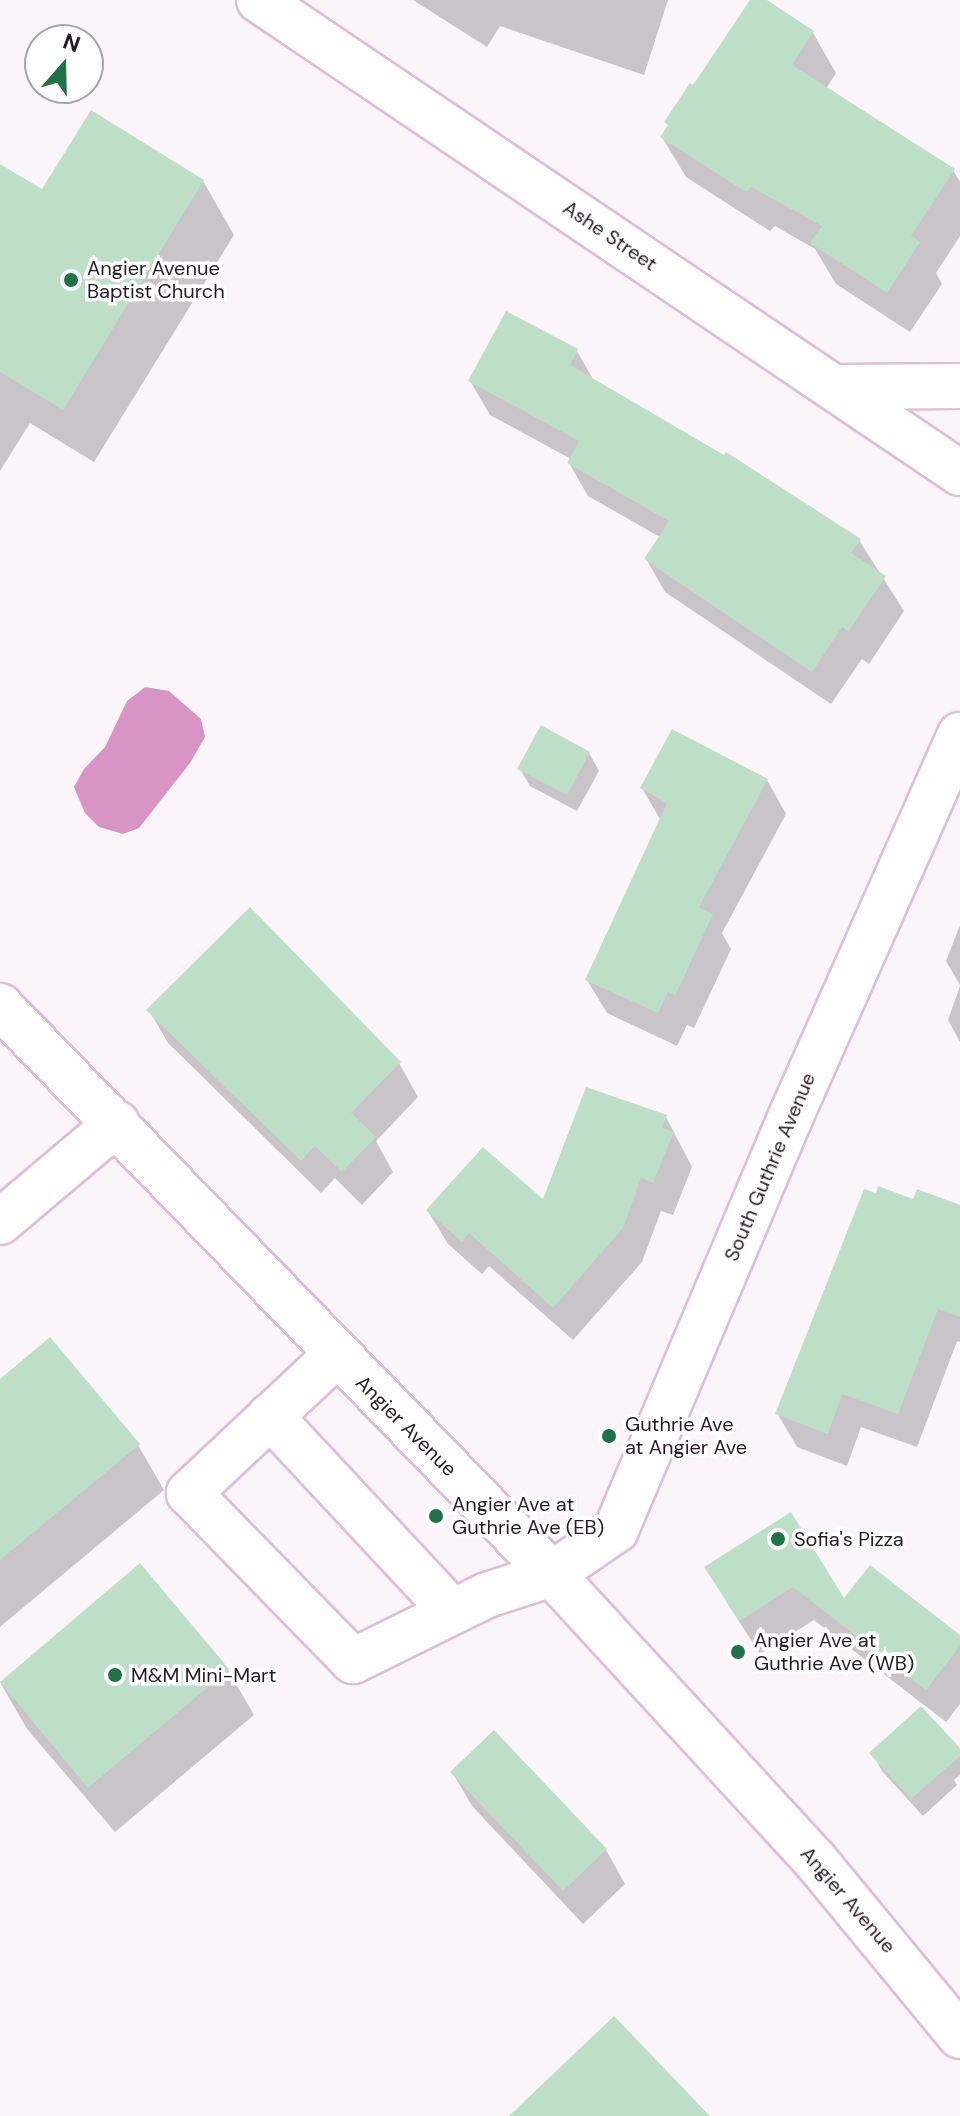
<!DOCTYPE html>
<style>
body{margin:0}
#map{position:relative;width:960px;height:2116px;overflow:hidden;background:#fbf5f9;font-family:"DM Sans",sans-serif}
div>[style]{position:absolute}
.water>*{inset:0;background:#d894c5}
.shadow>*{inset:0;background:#0003}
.building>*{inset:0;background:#bddfc8}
.roads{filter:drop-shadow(2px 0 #dfbed5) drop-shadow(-2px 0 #dfbed5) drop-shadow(0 2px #dfbed5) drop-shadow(0 -2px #dfbed5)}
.minor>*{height:44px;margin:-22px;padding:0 22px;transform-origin:22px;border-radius:22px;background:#fff}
.major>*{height:44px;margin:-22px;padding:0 22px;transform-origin:22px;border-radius:22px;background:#fff}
.dots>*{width:22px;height:22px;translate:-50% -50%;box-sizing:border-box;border:4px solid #fff;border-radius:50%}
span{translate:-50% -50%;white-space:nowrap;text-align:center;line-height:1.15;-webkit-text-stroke:7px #fff;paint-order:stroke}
.street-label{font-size:20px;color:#251a22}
.poi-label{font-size:20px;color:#251a22}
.left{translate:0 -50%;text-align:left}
.north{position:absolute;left:24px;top:24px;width:80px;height:80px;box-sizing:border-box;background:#fff;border:2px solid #a8a3a7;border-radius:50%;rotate:20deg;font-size:22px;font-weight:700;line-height:32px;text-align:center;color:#251a22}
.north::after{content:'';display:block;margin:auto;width:28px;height:36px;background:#1e7447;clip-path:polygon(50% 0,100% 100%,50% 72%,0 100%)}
</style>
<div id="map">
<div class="water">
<i style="clip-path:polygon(145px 687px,169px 691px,201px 719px,205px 737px,190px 763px,139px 828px,123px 834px,99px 827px,85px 813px,74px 787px,84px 769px,105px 747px,127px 701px)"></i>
</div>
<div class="shadow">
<i style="clip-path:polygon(413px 0,668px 0,644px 75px,500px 26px,487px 47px)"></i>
<i style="clip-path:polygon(752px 0,764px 0,813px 33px,836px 73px,826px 89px,953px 170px,960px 182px,960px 236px,936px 273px,942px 284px,910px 332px,836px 284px,815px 249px,775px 226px,770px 231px,686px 177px,662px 137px,669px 127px,666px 122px,694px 88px)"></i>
<i style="clip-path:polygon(0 167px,42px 192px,203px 181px,234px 235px,94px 462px,30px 423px,0 471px)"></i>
<i style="clip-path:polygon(577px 351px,594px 381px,859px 540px,904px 611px,869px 664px,862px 659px,831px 704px,665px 592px,646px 559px,660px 537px,588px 496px,569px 463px,571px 459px,490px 415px,470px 381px)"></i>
<i style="clip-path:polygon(589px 753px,599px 771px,577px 811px,530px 786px,520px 769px)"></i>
<i style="clip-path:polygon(767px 780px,786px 814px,722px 933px,731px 949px,694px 1028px,687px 1025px,677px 1046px,607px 1013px,587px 980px,661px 821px,642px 788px)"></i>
<i style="clip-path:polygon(960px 925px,960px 985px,946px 961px)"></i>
<i style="clip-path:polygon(960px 986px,960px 1042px,948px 1020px)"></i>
<i style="clip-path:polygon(149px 1010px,399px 1063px,418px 1097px,376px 1141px,393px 1172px,362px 1205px,335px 1178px,321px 1193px,168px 1043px)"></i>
<i style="clip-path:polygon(666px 1117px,692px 1167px,673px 1215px,661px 1211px,642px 1262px,573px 1340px,489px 1266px,482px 1274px,448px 1244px,428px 1211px,543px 1202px)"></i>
<i style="clip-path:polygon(914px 1202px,960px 1207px,960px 1342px,957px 1341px,917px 1447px,861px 1427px,847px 1466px,797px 1447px,777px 1413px)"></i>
<i style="clip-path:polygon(0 1381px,138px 1445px,164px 1490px,0 1627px)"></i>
<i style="clip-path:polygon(790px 1515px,844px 1601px,960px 1637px,960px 1704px,946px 1722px,814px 1620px,760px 1654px,726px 1601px)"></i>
<i style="clip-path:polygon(140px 1566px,228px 1670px,254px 1715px,115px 1832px,27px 1729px,1px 1684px)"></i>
<i style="clip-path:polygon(494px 1733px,606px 1850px,625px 1884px,583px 1924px,472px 1806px,452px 1772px)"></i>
<i style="clip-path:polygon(960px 1752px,960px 1775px,954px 1780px,957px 1785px,923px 1816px,882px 1771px,872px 1753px)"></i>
</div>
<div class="building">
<i style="clip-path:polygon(750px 0,767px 0,814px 31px,792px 65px,955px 169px,911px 236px,920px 242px,887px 293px,810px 243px,822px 226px,751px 187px,746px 192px,660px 137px,668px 125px,664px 122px,690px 83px,693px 85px)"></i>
<i style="clip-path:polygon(91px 110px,204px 180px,63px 410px,0 372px,0 164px,42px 189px)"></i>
<i style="clip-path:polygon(506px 311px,578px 349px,570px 365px,724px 455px,726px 452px,861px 539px,851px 553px,886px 576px,849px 631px,842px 627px,812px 672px,644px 559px,669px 521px,567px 463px,579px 441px,468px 381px)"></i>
<i style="clip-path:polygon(541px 725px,590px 752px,567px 795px,517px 769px)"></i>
<i style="clip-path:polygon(672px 729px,768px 779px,699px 907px,713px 914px,675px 996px,668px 992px,658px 1013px,585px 980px,667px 803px,640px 788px)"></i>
<i style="clip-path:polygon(250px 907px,401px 1062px,351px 1113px,376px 1137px,342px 1172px,315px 1146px,301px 1161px,146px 1010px)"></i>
<i style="clip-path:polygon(586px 1087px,667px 1115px,662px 1128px,674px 1132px,653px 1183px,641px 1178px,623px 1228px,553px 1308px,469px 1233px,462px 1242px,426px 1210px,483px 1147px,543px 1199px)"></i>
<i style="clip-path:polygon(878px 1186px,913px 1199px,917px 1189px,960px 1205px,960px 1317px,938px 1309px,898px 1414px,842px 1394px,828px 1434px,775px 1414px,864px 1189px,876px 1193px)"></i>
<i style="clip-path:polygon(50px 1337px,140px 1444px,0 1560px,0 1379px)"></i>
<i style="clip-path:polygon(791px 1512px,844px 1598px,870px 1565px,960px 1635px,960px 1646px,926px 1690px,793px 1587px,739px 1621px,704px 1567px)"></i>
<i style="clip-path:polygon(140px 1563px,229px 1669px,88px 1788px,0 1682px)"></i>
<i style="clip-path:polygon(921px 1706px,960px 1748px,960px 1756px,911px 1799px,869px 1753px)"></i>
<i style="clip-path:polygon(494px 1730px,607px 1849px,563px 1891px,450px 1772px)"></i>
<i style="clip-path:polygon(614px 2016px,710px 2116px,509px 2116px)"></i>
</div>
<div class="roads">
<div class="minor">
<i style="left:259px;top:0;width:846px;rotate:34.01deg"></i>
<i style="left:835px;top:387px;width:125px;rotate:-0.5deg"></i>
<i style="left:0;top:1222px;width:153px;rotate:-40.2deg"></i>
<i style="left:336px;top:1355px;width:202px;rotate:136.8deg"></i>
<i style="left:189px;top:1493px;width:235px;rotate:45.7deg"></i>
<i style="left:353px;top:1661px;width:149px;rotate:-26.2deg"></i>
<i style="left:487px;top:1595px;width:68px;rotate:-17.9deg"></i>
<i style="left:552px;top:1574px;width:78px;rotate:-34.5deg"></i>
<i style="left:616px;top:1530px;width:447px;rotate:-67.1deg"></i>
<i style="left:790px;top:1118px;width:419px;rotate:-66.1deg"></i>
<i style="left:270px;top:1416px;width:268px;rotate:47deg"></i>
</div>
<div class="major">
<i style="left:0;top:1006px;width:792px;rotate:45.82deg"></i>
<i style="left:552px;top:1574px;width:389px;rotate:47.4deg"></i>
<i style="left:815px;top:1860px;width:228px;rotate:50.5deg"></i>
</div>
</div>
<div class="dots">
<i style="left:71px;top:280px;background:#1e7447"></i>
<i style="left:609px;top:1436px;background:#1e7447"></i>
<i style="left:436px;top:1516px;background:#1e7447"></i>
<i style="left:778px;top:1539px;background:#1e7447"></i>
<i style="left:738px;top:1652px;background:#1e7447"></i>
<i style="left:115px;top:1675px;background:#1e7447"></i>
</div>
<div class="street-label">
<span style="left:610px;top:236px;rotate:34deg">Ashe Street</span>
<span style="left:770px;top:1167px;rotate:-67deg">South Guthrie Avenue</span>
<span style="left:406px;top:1426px;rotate:45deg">Angier Avenue</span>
<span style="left:848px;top:1900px;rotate:49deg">Angier Avenue</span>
</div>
<div class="poi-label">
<span class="left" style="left:87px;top:280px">Angier Avenue<br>Baptist Church</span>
<span class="left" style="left:625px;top:1436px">Guthrie Ave<br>at Angier Ave</span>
<span class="left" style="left:452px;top:1516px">Angier Ave at<br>Guthrie Ave (EB)</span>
<span class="left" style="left:794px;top:1539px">Sofia's Pizza</span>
<span class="left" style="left:754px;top:1652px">Angier Ave at<br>Guthrie Ave (WB)</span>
<span class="left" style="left:131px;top:1675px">M&amp;M Mini-Mart</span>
</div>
<div class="north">N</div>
</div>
